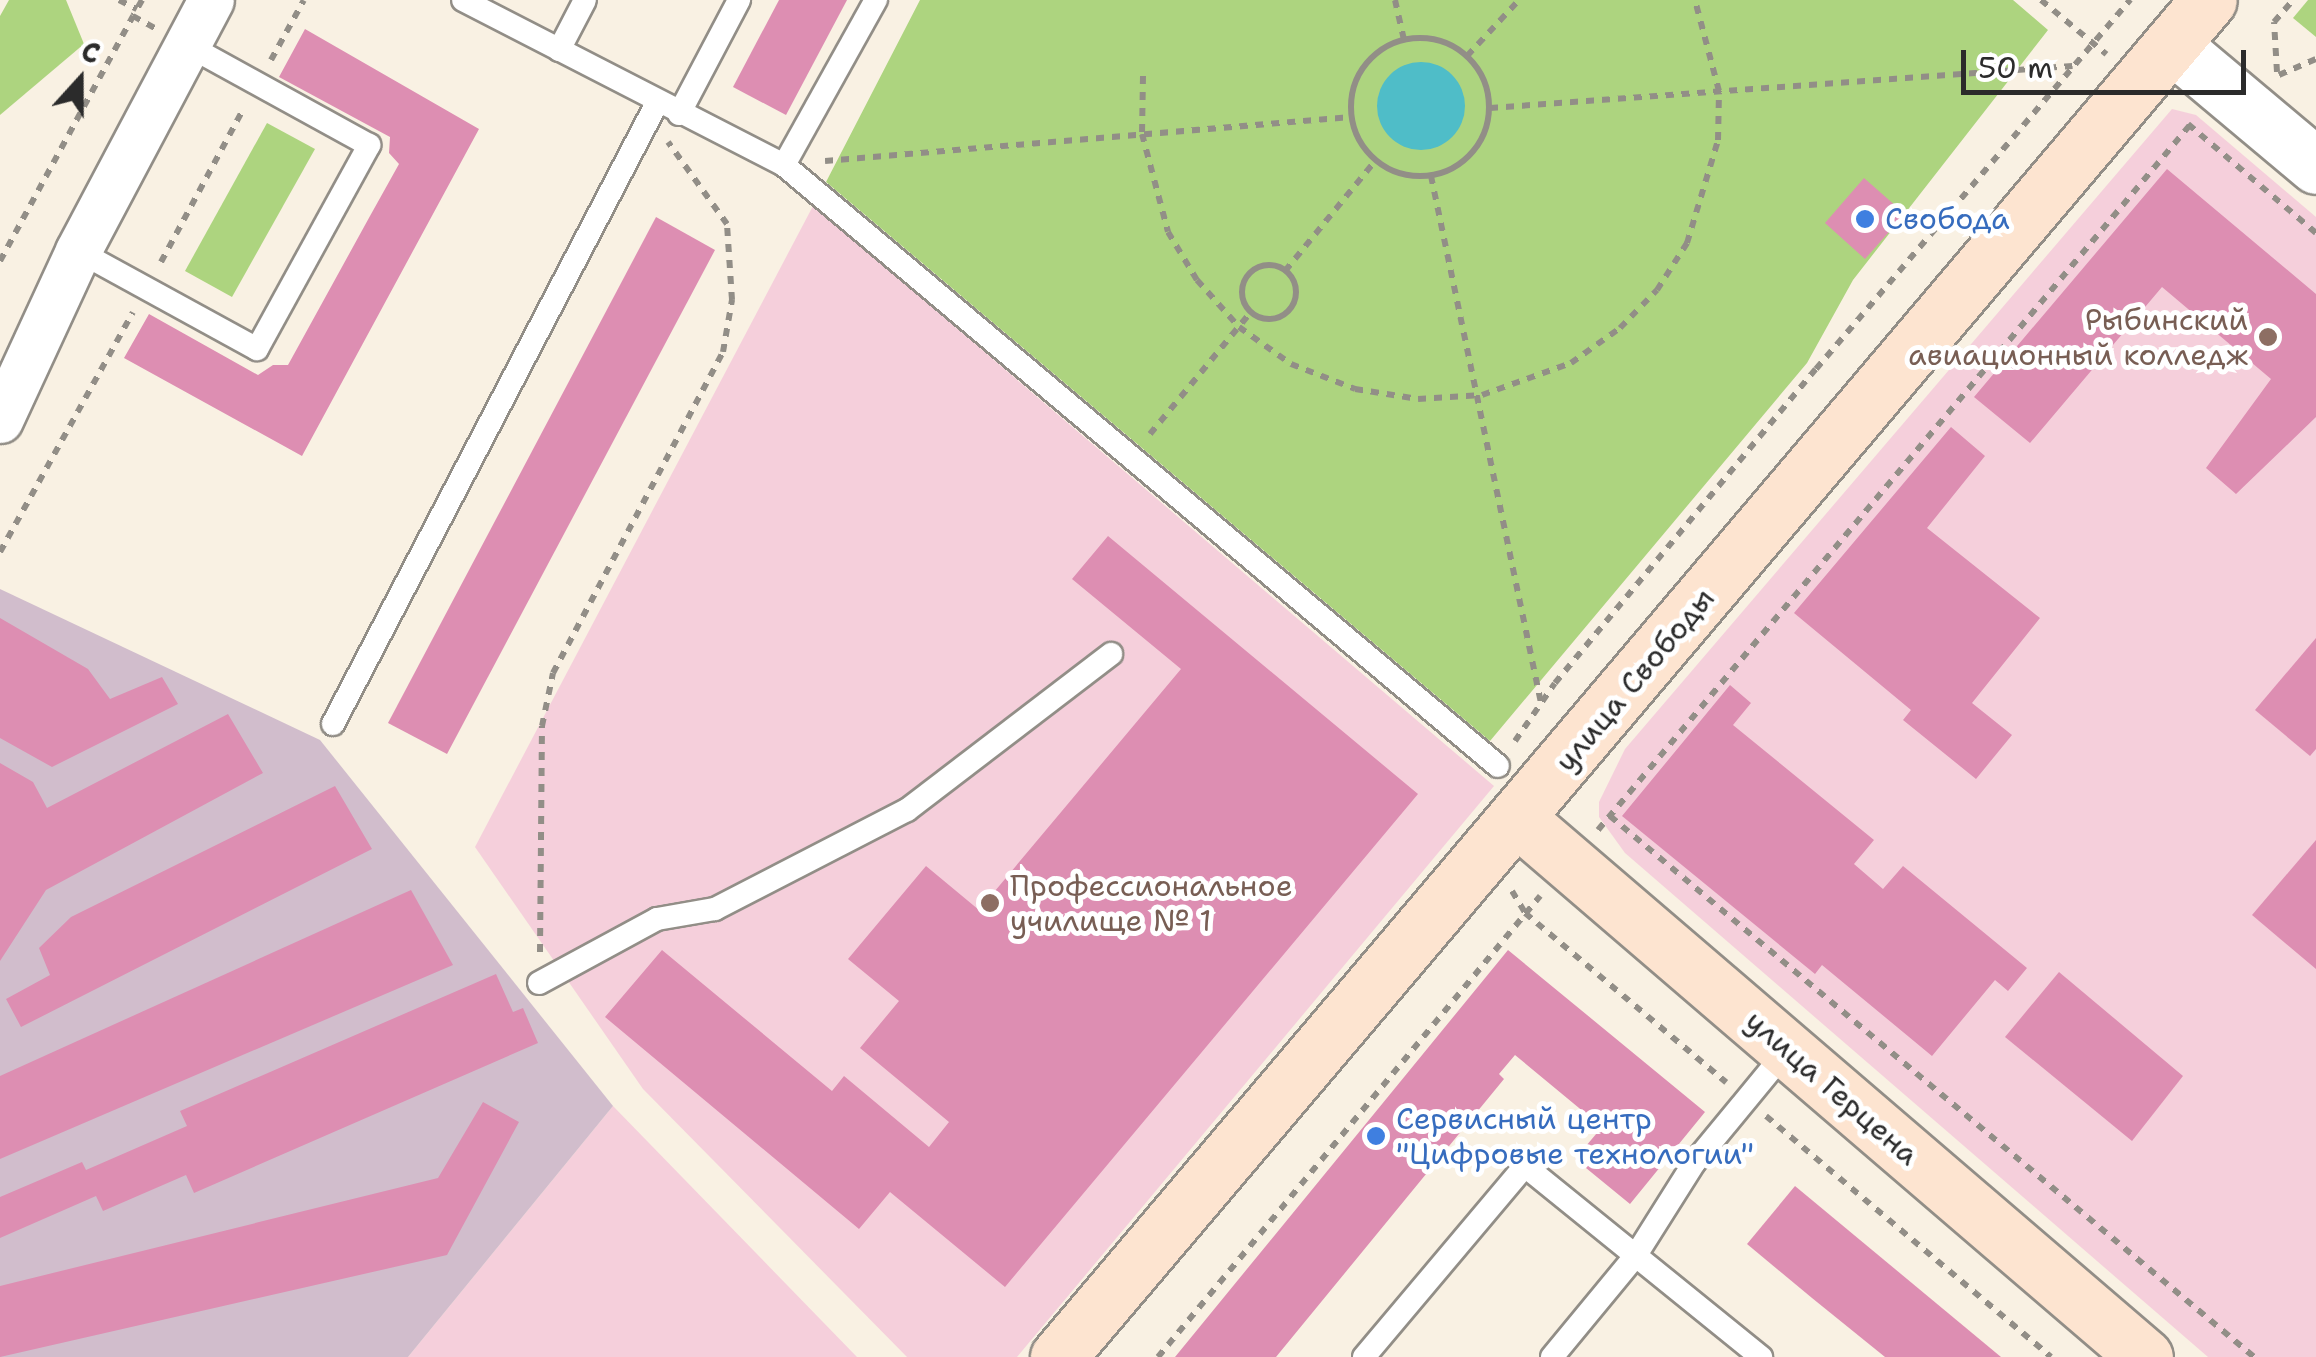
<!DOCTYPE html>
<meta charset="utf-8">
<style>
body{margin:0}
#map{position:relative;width:2316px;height:1357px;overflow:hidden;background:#f9f1e3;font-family:"Shantell Sans",sans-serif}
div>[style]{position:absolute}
.built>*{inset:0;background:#f5cfdb}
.industrial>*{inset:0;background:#d1bdcc}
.green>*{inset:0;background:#add47f}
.water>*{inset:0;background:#4fbdc8}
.round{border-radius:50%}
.building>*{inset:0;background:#dd8eb2}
.path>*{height:6px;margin-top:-3px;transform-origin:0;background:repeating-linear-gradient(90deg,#928e87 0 8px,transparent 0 16px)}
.path>.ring{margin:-3px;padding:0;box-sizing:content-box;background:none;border:6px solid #928e87;border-radius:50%}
.roads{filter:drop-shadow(2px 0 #928e87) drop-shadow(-2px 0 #928e87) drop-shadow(0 2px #928e87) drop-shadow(0 -2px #928e87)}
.service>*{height:22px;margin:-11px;padding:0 11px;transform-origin:11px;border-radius:11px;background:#fff}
.minor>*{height:45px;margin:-22.5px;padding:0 22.5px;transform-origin:22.5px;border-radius:22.5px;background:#fff}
.tertiary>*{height:55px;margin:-27.5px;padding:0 27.5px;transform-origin:27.5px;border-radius:27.5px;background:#fff}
.secondary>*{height:55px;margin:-27.5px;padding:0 27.5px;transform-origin:27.5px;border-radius:27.5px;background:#fde4d0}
.dots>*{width:28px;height:28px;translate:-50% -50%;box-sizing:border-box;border:5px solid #fff;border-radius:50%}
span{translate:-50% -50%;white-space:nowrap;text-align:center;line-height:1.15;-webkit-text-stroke:10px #fff;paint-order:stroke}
.shop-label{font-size:30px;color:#366cbe}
.left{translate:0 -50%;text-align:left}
.education-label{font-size:30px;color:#785e54}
.right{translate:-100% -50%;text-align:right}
.street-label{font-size:30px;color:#2b2b2b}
.north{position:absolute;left:30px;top:30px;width:100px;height:100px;-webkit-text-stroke:8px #fff;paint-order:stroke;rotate:21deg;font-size:28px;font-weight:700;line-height:40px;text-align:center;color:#2b2b2b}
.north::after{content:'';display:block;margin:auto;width:35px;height:45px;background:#2b2b2b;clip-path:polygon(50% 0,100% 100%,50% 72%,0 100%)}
.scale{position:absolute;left:1961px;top:50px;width:285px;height:45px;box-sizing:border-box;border:5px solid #2b2b2b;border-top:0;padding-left:12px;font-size:30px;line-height:35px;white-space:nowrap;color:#2b2b2b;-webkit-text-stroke:8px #fff;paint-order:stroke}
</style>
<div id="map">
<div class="built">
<i style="clip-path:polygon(2172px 109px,2196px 115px,2316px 217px,2316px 1357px,2208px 1357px,1625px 853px,1599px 817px,1599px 802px,1625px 749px)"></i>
<i style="clip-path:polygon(813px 206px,1494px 786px,1017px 1357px,907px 1357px,643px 1089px,475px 847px)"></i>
<i style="clip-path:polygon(613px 1106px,857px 1357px,408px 1357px)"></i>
</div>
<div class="industrial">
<i style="clip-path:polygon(0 589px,320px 740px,613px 1106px,408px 1357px,0 1357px)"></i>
</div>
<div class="green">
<i style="clip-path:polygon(9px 0,66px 0,84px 44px,0 115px,0 16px)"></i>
<i style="clip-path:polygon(920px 0,2013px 0,2048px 30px,1853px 280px,1807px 363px,1490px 741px,826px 182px)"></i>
<i style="clip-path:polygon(2308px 0,2316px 0,2316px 37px,2293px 18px)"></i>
<i style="clip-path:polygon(267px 123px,315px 149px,232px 297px,185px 271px)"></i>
</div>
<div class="water">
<i class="round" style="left:1377px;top:62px;width:88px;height:88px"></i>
</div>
<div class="building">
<i style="clip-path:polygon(779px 0,847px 0,786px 115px,733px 87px)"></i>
<i style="clip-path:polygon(305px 29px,479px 129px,302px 456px,124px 358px,149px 314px,258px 375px,273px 365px,288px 365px,370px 216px,399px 164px,389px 153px,390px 137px,279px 77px)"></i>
<i style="clip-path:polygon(2167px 169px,2316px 294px,2316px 417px,2236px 494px,2206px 468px,2271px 379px,2162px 287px,2030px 443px,1974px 397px)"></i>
<i style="clip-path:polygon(1864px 178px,1905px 214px,1865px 259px,1825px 223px)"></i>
<i style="clip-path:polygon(656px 217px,715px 250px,447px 754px,388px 723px)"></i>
<i style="clip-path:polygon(1951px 427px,1985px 456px,1927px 528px,2040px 618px,1972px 703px,2012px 735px,1976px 779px,1903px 720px,1911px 710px,1794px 613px)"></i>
<i style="clip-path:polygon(1108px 536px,1418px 794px,1005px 1287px,890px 1192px,859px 1229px,605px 1017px,662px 950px,832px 1091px,844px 1076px,929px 1147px,949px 1122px,860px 1048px,899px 1001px,848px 959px,926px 866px,979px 910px,1181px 669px,1072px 579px)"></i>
<i style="clip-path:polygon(0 618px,88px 669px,110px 699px,162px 677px,178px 704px,52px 767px,0 738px)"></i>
<i style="clip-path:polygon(2316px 638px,2316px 749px,2310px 756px,2255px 710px)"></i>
<i style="clip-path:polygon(1730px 685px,1751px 703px,1733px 725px,1874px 840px,1854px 864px,1883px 889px,1903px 866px,2027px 968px,2008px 991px,1995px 980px,1932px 1056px,1822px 965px,1815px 974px,1622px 816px)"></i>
<i style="clip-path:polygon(228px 714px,263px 773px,46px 890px,0 961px,0 763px,33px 782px,47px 808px)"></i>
<i style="clip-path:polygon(335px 786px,372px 849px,21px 1027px,6px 999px,50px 975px,39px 948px,71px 917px)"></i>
<i style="clip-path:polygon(2316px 840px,2316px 969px,2252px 915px)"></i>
<i style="clip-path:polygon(411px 890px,453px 965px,0 1159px,0 1076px)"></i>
<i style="clip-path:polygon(1508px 950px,1705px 1112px,1630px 1204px,1575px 1159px,1602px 1127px,1515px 1055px,1499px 1074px,1504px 1079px,1276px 1357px,1175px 1357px)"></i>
<i style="clip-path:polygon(2059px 972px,2183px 1076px,2132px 1141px,2005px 1037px)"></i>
<i style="clip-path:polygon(496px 974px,513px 1012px,523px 1008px,538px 1043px,194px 1193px,186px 1175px,103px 1211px,96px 1196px,0 1238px,0 1197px,82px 1162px,86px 1170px,187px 1126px,180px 1111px)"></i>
<i style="clip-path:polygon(483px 1102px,519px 1122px,447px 1255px,0 1357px,0 1286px,438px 1178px)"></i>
<i style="clip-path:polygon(1795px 1186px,2001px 1357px,1885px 1357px,1812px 1298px,1747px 1244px)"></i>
</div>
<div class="path">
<i style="left:119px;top:0;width:20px;rotate:27deg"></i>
<i style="left:142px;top:0;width:18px;rotate:119deg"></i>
<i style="left:133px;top:16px;width:25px;rotate:29deg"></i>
<i style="left:1395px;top:0;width:41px;rotate:77.3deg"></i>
<i style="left:2041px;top:0;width:85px;rotate:39.7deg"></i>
<i class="ring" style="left:1351px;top:38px;width:132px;height:132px"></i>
<i style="left:1467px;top:56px;width:76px;rotate:-47.1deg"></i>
<i style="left:271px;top:60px;width:68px;rotate:-61.2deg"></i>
<i style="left:2277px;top:72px;width:50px;rotate:-93.4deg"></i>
<i style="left:2274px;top:22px;width:29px;rotate:-49deg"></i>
<i style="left:2279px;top:75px;width:40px;rotate:-23.4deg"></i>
<i style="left:1143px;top:76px;width:58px;rotate:91deg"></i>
<i style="left:1142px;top:134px;width:101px;rotate:75.1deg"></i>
<i style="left:1168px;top:232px;width:56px;rotate:58.9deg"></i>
<i style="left:1197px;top:280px;width:63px;rotate:48.2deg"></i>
<i style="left:1239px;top:327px;width:64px;rotate:35.4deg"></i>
<i style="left:1291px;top:364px;width:69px;rotate:21.3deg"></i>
<i style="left:1355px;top:389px;width:64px;rotate:9deg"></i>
<i style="left:1418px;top:399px;width:64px;rotate:-3.6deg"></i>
<i style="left:1482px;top:395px;width:95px;rotate:-19.8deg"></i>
<i style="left:1571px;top:363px;width:60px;rotate:-35.5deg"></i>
<i style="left:1620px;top:328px;width:53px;rotate:-45.8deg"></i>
<i style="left:1657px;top:290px;width:56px;rotate:-57.4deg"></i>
<i style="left:1687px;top:243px;width:108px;rotate:-73.2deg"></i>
<i style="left:1718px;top:140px;width:49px;rotate:-88.8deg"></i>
<i style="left:1719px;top:91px;width:94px;rotate:-104.8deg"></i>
<i style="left:1490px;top:108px;width:584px;rotate:-4.13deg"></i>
<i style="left:2188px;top:124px;width:168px;rotate:40.4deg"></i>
<i style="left:825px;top:161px;width:528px;rotate:-4.78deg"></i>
<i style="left:1431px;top:176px;width:538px;rotate:78.21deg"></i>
<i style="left:0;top:261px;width:279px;rotate:-61.5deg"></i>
<i style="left:161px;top:262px;width:173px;rotate:-61.7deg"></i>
<i class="ring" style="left:1242px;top:265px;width:48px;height:48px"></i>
<i style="left:1285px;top:271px;width:144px;rotate:-50.7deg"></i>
<i style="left:1150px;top:434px;width:158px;rotate:-50.4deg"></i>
<i style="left:0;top:552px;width:274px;rotate:-61deg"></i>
<i style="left:1515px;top:741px;width:70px;rotate:-55.4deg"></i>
<i style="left:1555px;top:683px;width:408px;rotate:-50.3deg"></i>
<i style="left:1816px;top:369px;width:485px;rotate:-49.6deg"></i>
<i style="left:1610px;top:816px;width:841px;rotate:40.03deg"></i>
<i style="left:1598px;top:830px;width:921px;rotate:-49.98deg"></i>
<i style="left:1512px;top:891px;width:26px;rotate:59deg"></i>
<i style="left:1525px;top:913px;width:263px;rotate:40.1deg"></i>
<i style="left:540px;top:952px;width:226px;rotate:-89.5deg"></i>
<i style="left:542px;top:726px;width:54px;rotate:-78.3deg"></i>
<i style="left:553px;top:673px;width:363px;rotate:-62.1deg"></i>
<i style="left:723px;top:352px;width:53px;rotate:-80.2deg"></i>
<i style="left:732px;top:300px;width:76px;rotate:-93.8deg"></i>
<i style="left:727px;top:224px;width:101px;rotate:-125.7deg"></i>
<i style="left:1766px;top:1116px;width:373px;rotate:40.2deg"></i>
<i style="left:1158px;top:1357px;width:599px;rotate:-50.35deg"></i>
</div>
<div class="roads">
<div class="service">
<i style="left:463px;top:0;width:361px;rotate:27.2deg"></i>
<i style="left:784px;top:165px;width:933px;rotate:40.09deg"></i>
<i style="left:559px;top:50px;width:56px;rotate:-62.5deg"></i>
<i style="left:679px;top:114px;width:129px;rotate:-62.2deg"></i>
<i style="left:784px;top:165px;width:189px;rotate:-60.9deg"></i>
<i style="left:78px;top:251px;width:204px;rotate:28.7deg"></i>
<i style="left:257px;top:349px;width:233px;rotate:-61.2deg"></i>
<i style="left:369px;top:145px;width:208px;rotate:-151.2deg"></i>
<i style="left:333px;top:724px;width:700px;rotate:-62.45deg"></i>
<i style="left:539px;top:983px;width:134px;rotate:-28.5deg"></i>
<i style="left:657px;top:919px;width:59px;rotate:-9.8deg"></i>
<i style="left:715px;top:909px;width:216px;rotate:-27.3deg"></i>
<i style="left:907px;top:810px;width:257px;rotate:-37.4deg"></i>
<i style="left:1364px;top:1357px;width:250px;rotate:-49.9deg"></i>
<i style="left:1525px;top:1166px;width:304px;rotate:39deg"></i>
<i style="left:1552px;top:1357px;width:132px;rotate:-50.5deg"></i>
<i style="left:1636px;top:1255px;width:109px;rotate:-57.8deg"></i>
<i style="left:1694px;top:1163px;width:146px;rotate:-50.5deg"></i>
</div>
<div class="minor">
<i style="left:0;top:420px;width:186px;rotate:-65.2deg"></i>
<i style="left:78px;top:251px;width:284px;rotate:-62.1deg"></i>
</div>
<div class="tertiary">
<i style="left:2172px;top:45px;width:188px;rotate:40deg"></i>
</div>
<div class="secondary">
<i style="left:1518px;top:819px;width:826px;rotate:40.63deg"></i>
<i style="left:1058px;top:1357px;width:1779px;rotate:-49.7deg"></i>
</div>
</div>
<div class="dots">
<i style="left:1865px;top:219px;background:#3f7fe0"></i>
<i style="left:2268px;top:337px;background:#8d6e63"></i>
<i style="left:990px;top:903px;background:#8d6e63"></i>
<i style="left:1376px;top:1136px;background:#3f7fe0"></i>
</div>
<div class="shop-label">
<span class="left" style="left:1885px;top:219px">Свобода</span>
<span class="left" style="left:1396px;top:1136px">Сервисный центр<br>"Цифровые технологии"</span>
</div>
<div class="education-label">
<span class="right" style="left:2248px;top:337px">Рыбинский<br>авиационный колледж</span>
<span class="left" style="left:1010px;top:903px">Профессиональное<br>училище № 1</span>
</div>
<div class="street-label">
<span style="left:1635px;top:680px;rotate:-50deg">улица Свободы</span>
<span style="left:1832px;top:1088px;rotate:41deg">улица Герцена</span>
</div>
<div class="north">С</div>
<div class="scale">50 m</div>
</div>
